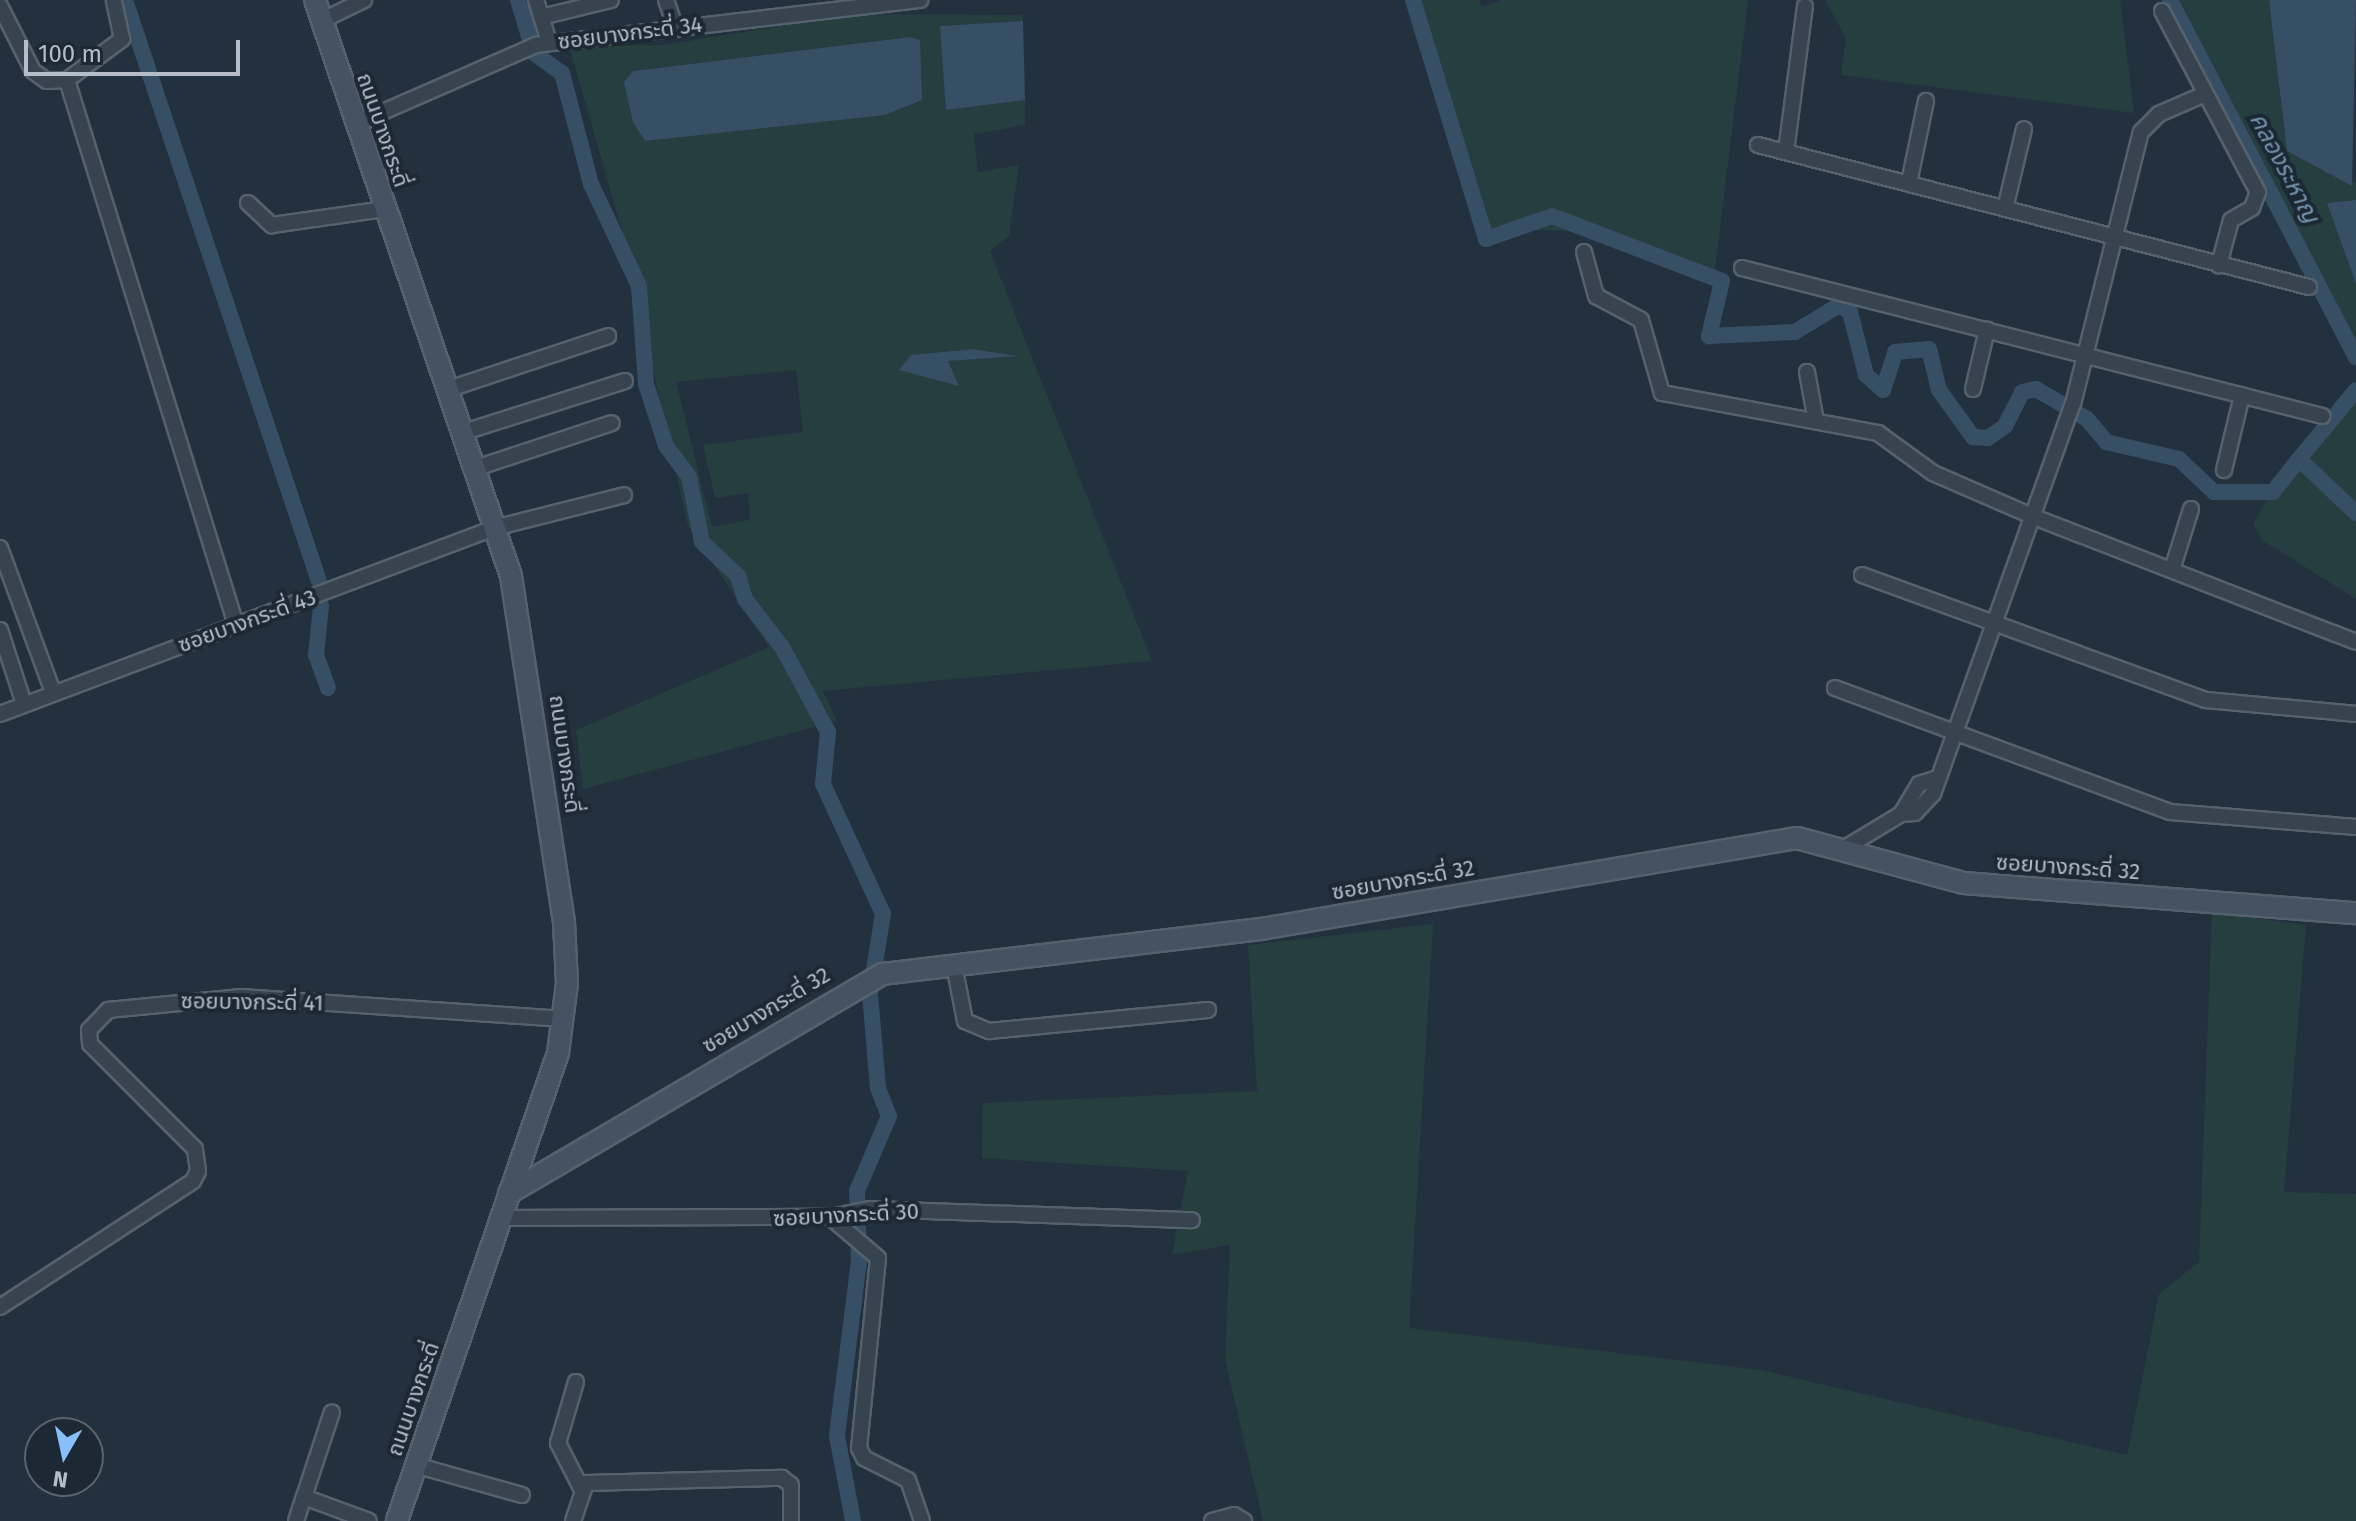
<!DOCTYPE html>
<meta charset="utf-8">
<style>
body{margin:0}
#map{position:relative;width:2356px;height:1521px;overflow:hidden;background:#23313e;font-family:"Fira Sans","Noto Sans Thai",sans-serif}
div>[style]{position:absolute}
.green>*{inset:0;background:#253e3f}
.water>*{inset:0;background:#374f65}
.canal>*{height:16px;margin:-8px;padding:0 8px;transform-origin:8px;border-radius:8px;background:#374f65}
.roads{filter:drop-shadow(2px 0 #55616c) drop-shadow(-2px 0 #55616c) drop-shadow(0 2px #55616c) drop-shadow(0 -2px #55616c)}
.street>*{height:14px;margin:-7px;padding:0 7px;transform-origin:7px;border-radius:7px;background:#37434e}
.secondary>*{height:20px;margin:-10px;padding:0 10px;transform-origin:10px;border-radius:10px;background:#455261}
span{translate:-50% -50%;white-space:nowrap;text-align:center;line-height:1.15;-webkit-text-stroke:8px #1c2833;paint-order:stroke}
.street-label{font-size:22px;color:#b3bec9}
.water-label{font-size:24px;color:#7392ac;font-style:italic}
.north{position:absolute;left:24px;top:1417px;width:80px;height:80px;box-sizing:border-box;background:#1c2833;border:2px solid #58646f;border-radius:50%;rotate:189deg;font-size:22px;font-weight:700;line-height:32px;text-align:center;color:#b3bec9}
.north::after{content:'';display:block;margin:auto;width:28px;height:36px;background:#88bff9;clip-path:polygon(50% 0,100% 100%,50% 72%,0 100%)}
.scale{position:absolute;left:24px;top:40px;width:216px;height:36px;box-sizing:border-box;border:4px solid #b3bec9;border-top:0;padding-left:10px;font-size:24px;line-height:28px;white-space:nowrap;color:#b3bec9;-webkit-text-stroke:6px #1c2833;paint-order:stroke}
</style>
<div id="map">
<div class="green">
<i style="clip-path:polygon(1409px 0,1479px 0,1482px 7px,1501px 0,1748px 0,1713px 285px,1572px 231px,1536px 230px,1484px 245px)"></i>
<i style="clip-path:polygon(1825px 0,2120px 0,2134px 113px,1841px 75px,1846px 38px)"></i>
<i style="clip-path:polygon(2178px 0,2269px 0,2287px 151px,2356px 183px,2356px 200px,2328px 204px,2356px 284px,2356px 341px)"></i>
<i style="clip-path:polygon(evenodd,853px 14px,1022px 15px,1023px 21px,941px 26px,946px 110px,1025px 100px,1025px 125px,974px 134px,978px 172px,1019px 165px,1009px 236px,990px 251px,1152px 661px,823px 691px,837px 721px,583px 789px,576px 730px,769px 647px,688px 526px,623px 234px,569px 46px,664px 45px,853px 14px,910px 37px,646px 141px,633px 71px,910px 37px,853px 14px,973px 349px,1013px 355px,948px 361px,958px 385px,900px 369px,912px 355px,973px 349px,853px 14px,796px 370px,803px 432px,703px 445px,715px 498px,748px 493px,750px 520px,712px 527px,676px 382px,796px 370px)"></i>
<i style="clip-path:polygon(2356px 385px,2356px 599px,2262px 540px,2253px 523px,2286px 466px)"></i>
<i style="clip-path:polygon(2212px 912px,2306px 925px,2284px 1192px,2356px 1194px,2356px 1521px,1263px 1521px,1225px 1360px,1230px 1245px,1172px 1255px,1188px 1171px,982px 1158px,983px 1103px,1257px 1091px,1248px 945px,1433px 924px,1409px 1328px,1761px 1370px,2127px 1455px,2159px 1294px,2199px 1262px)"></i>
</div>
<div class="water">
<i style="clip-path:polygon(2269px 0,2356px 0,2352px 186px,2287px 151px)"></i>
<i style="clip-path:polygon(1023px 21px,1025px 100px,946px 110px,940px 26px)"></i>
<i style="clip-path:polygon(910px 37px,920px 40px,922px 100px,885px 115px,645px 141px,633px 122px,624px 82px,633px 71px)"></i>
<i style="clip-path:polygon(2356px 200px,2356px 284px,2327px 203px)"></i>
<i style="clip-path:polygon(973px 349px,1018px 356px,948px 361px,959px 386px,899px 370px,911px 355px)"></i>
</div>
<div class="canal">
<i style="left:125px;top:0;width:613px;rotate:71.54deg"></i>
<i style="left:518px;top:0;width:55px;rotate:73.2deg"></i>
<i style="left:534px;top:53px;width:34px;rotate:36deg"></i>
<i style="left:562px;top:73px;width:115px;rotate:75.4deg"></i>
<i style="left:591px;top:184px;width:113px;rotate:64.8deg"></i>
<i style="left:639px;top:286px;width:98px;rotate:85.9deg"></i>
<i style="left:646px;top:384px;width:65px;rotate:72.1deg"></i>
<i style="left:666px;top:446px;width:39px;rotate:53deg"></i>
<i style="left:689px;top:477px;width:66px;rotate:78.7deg"></i>
<i style="left:702px;top:542px;width:50px;rotate:43.4deg"></i>
<i style="left:738px;top:576px;width:24px;rotate:73deg"></i>
<i style="left:745px;top:599px;width:61px;rotate:52.4deg"></i>
<i style="left:782px;top:647px;width:97px;rotate:61.6deg"></i>
<i style="left:828px;top:732px;width:52px;rotate:95.5deg"></i>
<i style="left:823px;top:784px;width:143px;rotate:65.2deg"></i>
<i style="left:883px;top:914px;width:81px;rotate:99.2deg"></i>
<i style="left:870px;top:994px;width:94px;rotate:85.1deg"></i>
<i style="left:878px;top:1088px;width:30px;rotate:69deg"></i>
<i style="left:889px;top:1116px;width:82px;rotate:113.1deg"></i>
<i style="left:857px;top:1191px;width:70px;rotate:88.4deg"></i>
<i style="left:859px;top:1261px;width:176px;rotate:97.2deg"></i>
<i style="left:837px;top:1436px;width:86px;rotate:79.3deg"></i>
<i style="left:1413px;top:0;width:250px;rotate:73deg"></i>
<i style="left:1486px;top:239px;width:70px;rotate:-19.2deg"></i>
<i style="left:1552px;top:216px;width:182px;rotate:20.9deg"></i>
<i style="left:1722px;top:281px;width:57px;rotate:103.3deg"></i>
<i style="left:1709px;top:336px;width:86px;rotate:-2.7deg"></i>
<i style="left:1795px;top:332px;width:52px;rotate:-31.5deg"></i>
<i style="left:1839px;top:305px;width:13px;rotate:32deg"></i>
<i style="left:1850px;top:312px;width:65px;rotate:75.7deg"></i>
<i style="left:1866px;top:375px;width:23px;rotate:41deg"></i>
<i style="left:1883px;top:390px;width:40px;rotate:-72deg"></i>
<i style="left:1895px;top:352px;width:34px;rotate:-5deg"></i>
<i style="left:1929px;top:349px;width:42px;rotate:76.3deg"></i>
<i style="left:1939px;top:390px;width:58px;rotate:54.1deg"></i>
<i style="left:1973px;top:437px;width:15px;rotate:4deg"></i>
<i style="left:1988px;top:438px;width:21px;rotate:-35deg"></i>
<i style="left:2005px;top:426px;width:38px;rotate:-63deg"></i>
<i style="left:2022px;top:392px;width:14px;rotate:-12deg"></i>
<i style="left:2036px;top:389px;width:59px;rotate:30.5deg"></i>
<i style="left:2087px;top:419px;width:30px;rotate:50deg"></i>
<i style="left:2106px;top:442px;width:75px;rotate:13.1deg"></i>
<i style="left:2179px;top:459px;width:48px;rotate:43.3deg"></i>
<i style="left:2214px;top:492px;width:59px"></i>
<i style="left:2273px;top:492px;width:42px;rotate:-51.8deg"></i>
<i style="left:2299px;top:459px;width:79px;rotate:43.5deg"></i>
<i style="left:2170px;top:0;width:403px;rotate:62.5deg"></i>
<i style="left:2299px;top:459px;width:89px;rotate:-50.4deg"></i>
<i style="left:321px;top:606px;width:49px;rotate:95.8deg"></i>
<i style="left:316px;top:655px;width:35px;rotate:70deg"></i>
</div>
<div class="roads">
<div class="street">
<i style="left:536px;top:0;width:44px;rotate:72.8deg"></i>
<i style="left:666px;top:0;width:31px;rotate:71deg"></i>
<i style="left:0;top:6px;width:73px;rotate:63.1deg"></i>
<i style="left:33px;top:71px;width:17px;rotate:36deg"></i>
<i style="left:47px;top:81px;width:20px;rotate:-3deg"></i>
<i style="left:67px;top:80px;width:571px;rotate:72.77deg"></i>
<i style="left:2162px;top:11px;width:205px;rotate:62.1deg"></i>
<i style="left:2258px;top:192px;width:17px;rotate:111deg"></i>
<i style="left:2252px;top:208px;width:24px;rotate:150deg"></i>
<i style="left:2231px;top:220px;width:47px;rotate:104.9deg"></i>
<i style="left:541px;top:17px;width:72px;rotate:-13.7deg"></i>
<i style="left:321px;top:21px;width:48px;rotate:-26deg"></i>
<i style="left:67px;top:80px;width:69px;rotate:-36.7deg"></i>
<i style="left:122px;top:39px;width:40px;rotate:-102deg"></i>
<i style="left:355px;top:124px;width:197px;rotate:-23.6deg"></i>
<i style="left:536px;top:45px;width:387px;rotate:-6.7deg"></i>
<i style="left:1758px;top:145px;width:569px;rotate:14.45deg"></i>
<i style="left:1786px;top:152px;width:147px;rotate:-82.6deg"></i>
<i style="left:1909px;top:183px;width:84px;rotate:-78.3deg"></i>
<i style="left:248px;top:203px;width:33px;rotate:43deg"></i>
<i style="left:272px;top:225px;width:113px;rotate:-8.1deg"></i>
<i style="left:2005px;top:209px;width:82px;rotate:-76.6deg"></i>
<i style="left:1584px;top:252px;width:46px;rotate:74.7deg"></i>
<i style="left:1596px;top:296px;width:51px;rotate:28.1deg"></i>
<i style="left:1641px;top:320px;width:76px;rotate:74deg"></i>
<i style="left:1662px;top:393px;width:220px;rotate:10.5deg"></i>
<i style="left:1878px;top:433px;width:68px;rotate:36deg"></i>
<i style="left:1933px;top:473px;width:110px;rotate:23.5deg"></i>
<i style="left:2034px;top:517px;width:345px;rotate:21.2deg"></i>
<i style="left:1742px;top:268px;width:599px;rotate:14.31deg"></i>
<i style="left:1807px;top:372px;width:50px;rotate:79.6deg"></i>
<i style="left:1973px;top:389px;width:61px;rotate:-76.7deg"></i>
<i style="left:446px;top:390px;width:171px;rotate:-18.4deg"></i>
<i style="left:461px;top:433px;width:172px;rotate:-17.6deg"></i>
<i style="left:473px;top:469px;width:146px;rotate:-18.3deg"></i>
<i style="left:2224px;top:470px;width:77px;rotate:-76.5deg"></i>
<i style="left:0;top:548px;width:153px;rotate:69.8deg"></i>
<i style="left:2172px;top:570px;width:64px;rotate:-72.7deg"></i>
<i style="left:1862px;top:575px;width:366px;rotate:20deg"></i>
<i style="left:2206px;top:700px;width:151px;rotate:5.3deg"></i>
<i style="left:0;top:630px;width:78px;rotate:72deg"></i>
<i style="left:1835px;top:688px;width:357px;rotate:20.3deg"></i>
<i style="left:2170px;top:812px;width:187px;rotate:4.6deg"></i>
<i style="left:0;top:714px;width:528px;rotate:-20.63deg"></i>
<i style="left:494px;top:528px;width:134px;rotate:-14.2deg"></i>
<i style="left:1901px;top:814px;width:35px;rotate:-59deg"></i>
<i style="left:1919px;top:784px;width:20px;rotate:-18deg"></i>
<i style="left:1840px;top:851px;width:71px;rotate:-31.2deg"></i>
<i style="left:1901px;top:814px;width:14px;rotate:-4deg"></i>
<i style="left:1915px;top:813px;width:26px;rotate:-47deg"></i>
<i style="left:1933px;top:794px;width:414px;rotate:-70.3deg"></i>
<i style="left:2073px;top:404px;width:280px;rotate:-76deg"></i>
<i style="left:2141px;top:132px;width:25px;rotate:-45deg"></i>
<i style="left:2159px;top:114px;width:50px;rotate:-23.5deg"></i>
<i style="left:954px;top:965px;width:57px;rotate:78.9deg"></i>
<i style="left:965px;top:1021px;width:26px;rotate:23deg"></i>
<i style="left:989px;top:1031px;width:220px;rotate:-5.5deg"></i>
<i style="left:830px;top:1217px;width:63px;rotate:40.5deg"></i>
<i style="left:878px;top:1258px;width:191px;rotate:95.7deg"></i>
<i style="left:859px;top:1448px;width:11px;rotate:63deg"></i>
<i style="left:864px;top:1458px;width:49px;rotate:26.6deg"></i>
<i style="left:908px;top:1480px;width:43px;rotate:71.1deg"></i>
<i style="left:500px;top:1218px;width:330px;rotate:-0.2deg"></i>
<i style="left:830px;top:1217px;width:42px;rotate:-11deg"></i>
<i style="left:871px;top:1209px;width:321px;rotate:2deg"></i>
<i style="left:0;top:1307px;width:230px;rotate:-33.1deg"></i>
<i style="left:193px;top:1181px;width:11px;rotate:-63deg"></i>
<i style="left:198px;top:1171px;width:22px;rotate:-98deg"></i>
<i style="left:195px;top:1149px;width:148px;rotate:-135deg"></i>
<i style="left:90px;top:1044px;width:14px;rotate:-94deg"></i>
<i style="left:89px;top:1030px;width:28px;rotate:-46deg"></i>
<i style="left:108px;top:1010px;width:134px;rotate:-5.6deg"></i>
<i style="left:241px;top:997px;width:324px;rotate:3.9deg"></i>
<i style="left:576px;top:1382px;width:64px;rotate:106.4deg"></i>
<i style="left:558px;top:1443px;width:51px;rotate:62.9deg"></i>
<i style="left:415px;top:1465px;width:111px;rotate:15.7deg"></i>
<i style="left:304px;top:1497px;width:89px;rotate:-71.8deg"></i>
<i style="left:296px;top:1521px;width:25px;rotate:-72deg"></i>
<i style="left:304px;top:1497px;width:69px;rotate:20.3deg"></i>
<i style="left:573px;top:1521px;width:40px;rotate:-71.1deg"></i>
<i style="left:586px;top:1483px;width:196px;rotate:-1.5deg"></i>
<i style="left:782px;top:1478px;width:11px;rotate:38deg"></i>
<i style="left:791px;top:1485px;width:36px;rotate:90deg"></i>
<i style="left:1212px;top:1521px;width:23px;rotate:-15deg"></i>
<i style="left:1234px;top:1515px;width:12px;rotate:31deg"></i>
</div>
<div class="secondary">
<i style="left:315px;top:0;width:608px;rotate:71.21deg"></i>
<i style="left:511px;top:576px;width:350px;rotate:81.3deg"></i>
<i style="left:564px;top:922px;width:61px;rotate:87.2deg"></i>
<i style="left:567px;top:983px;width:71px;rotate:97.3deg"></i>
<i style="left:558px;top:1053px;width:495px;rotate:109deg"></i>
<i style="left:509px;top:1193px;width:433px;rotate:-30.4deg"></i>
<i style="left:883px;top:974px;width:381px;rotate:-6.8deg"></i>
<i style="left:1261px;top:929px;width:544px;rotate:-9.64deg"></i>
<i style="left:1797px;top:838px;width:173px;rotate:15.1deg"></i>
<i style="left:1964px;top:883px;width:393px;rotate:4.4deg"></i>
</div>
</div>
<div class="street-label">
<span style="left:630px;top:33px;rotate:-7deg">ซอยบางกระดี่ 34</span>
<span style="left:383px;top:130px;rotate:71deg">ถนนบางกระดี่</span>
<span style="left:247px;top:621px;rotate:-20deg">ซอยบางกระดี่ 43</span>
<span style="left:565px;top:754px;rotate:82deg">ถนนบางกระดี่</span>
<span style="left:2068px;top:867px;rotate:4deg">ซอยบางกระดี่ 32</span>
<span style="left:1403px;top:880px;rotate:-10deg">ซอยบางกระดี่ 32</span>
<span style="left:252px;top:1002px;rotate:1deg">ซอยบางกระดี่ 41</span>
<span style="left:766px;top:1010px;rotate:-31deg">ซอยบางกระดี่ 32</span>
<span style="left:846px;top:1215px;rotate:-3deg">ซอยบางกระดี่ 30</span>
<span style="left:413px;top:1399px;rotate:-71deg">ถนนบางกระดี่</span>
</div>
<div class="water-label">
<span style="left:2284px;top:168px;rotate:62deg">คลองระหาญ</span>
</div>
<div class="north">N</div>
<div class="scale">100 m</div>
</div>
